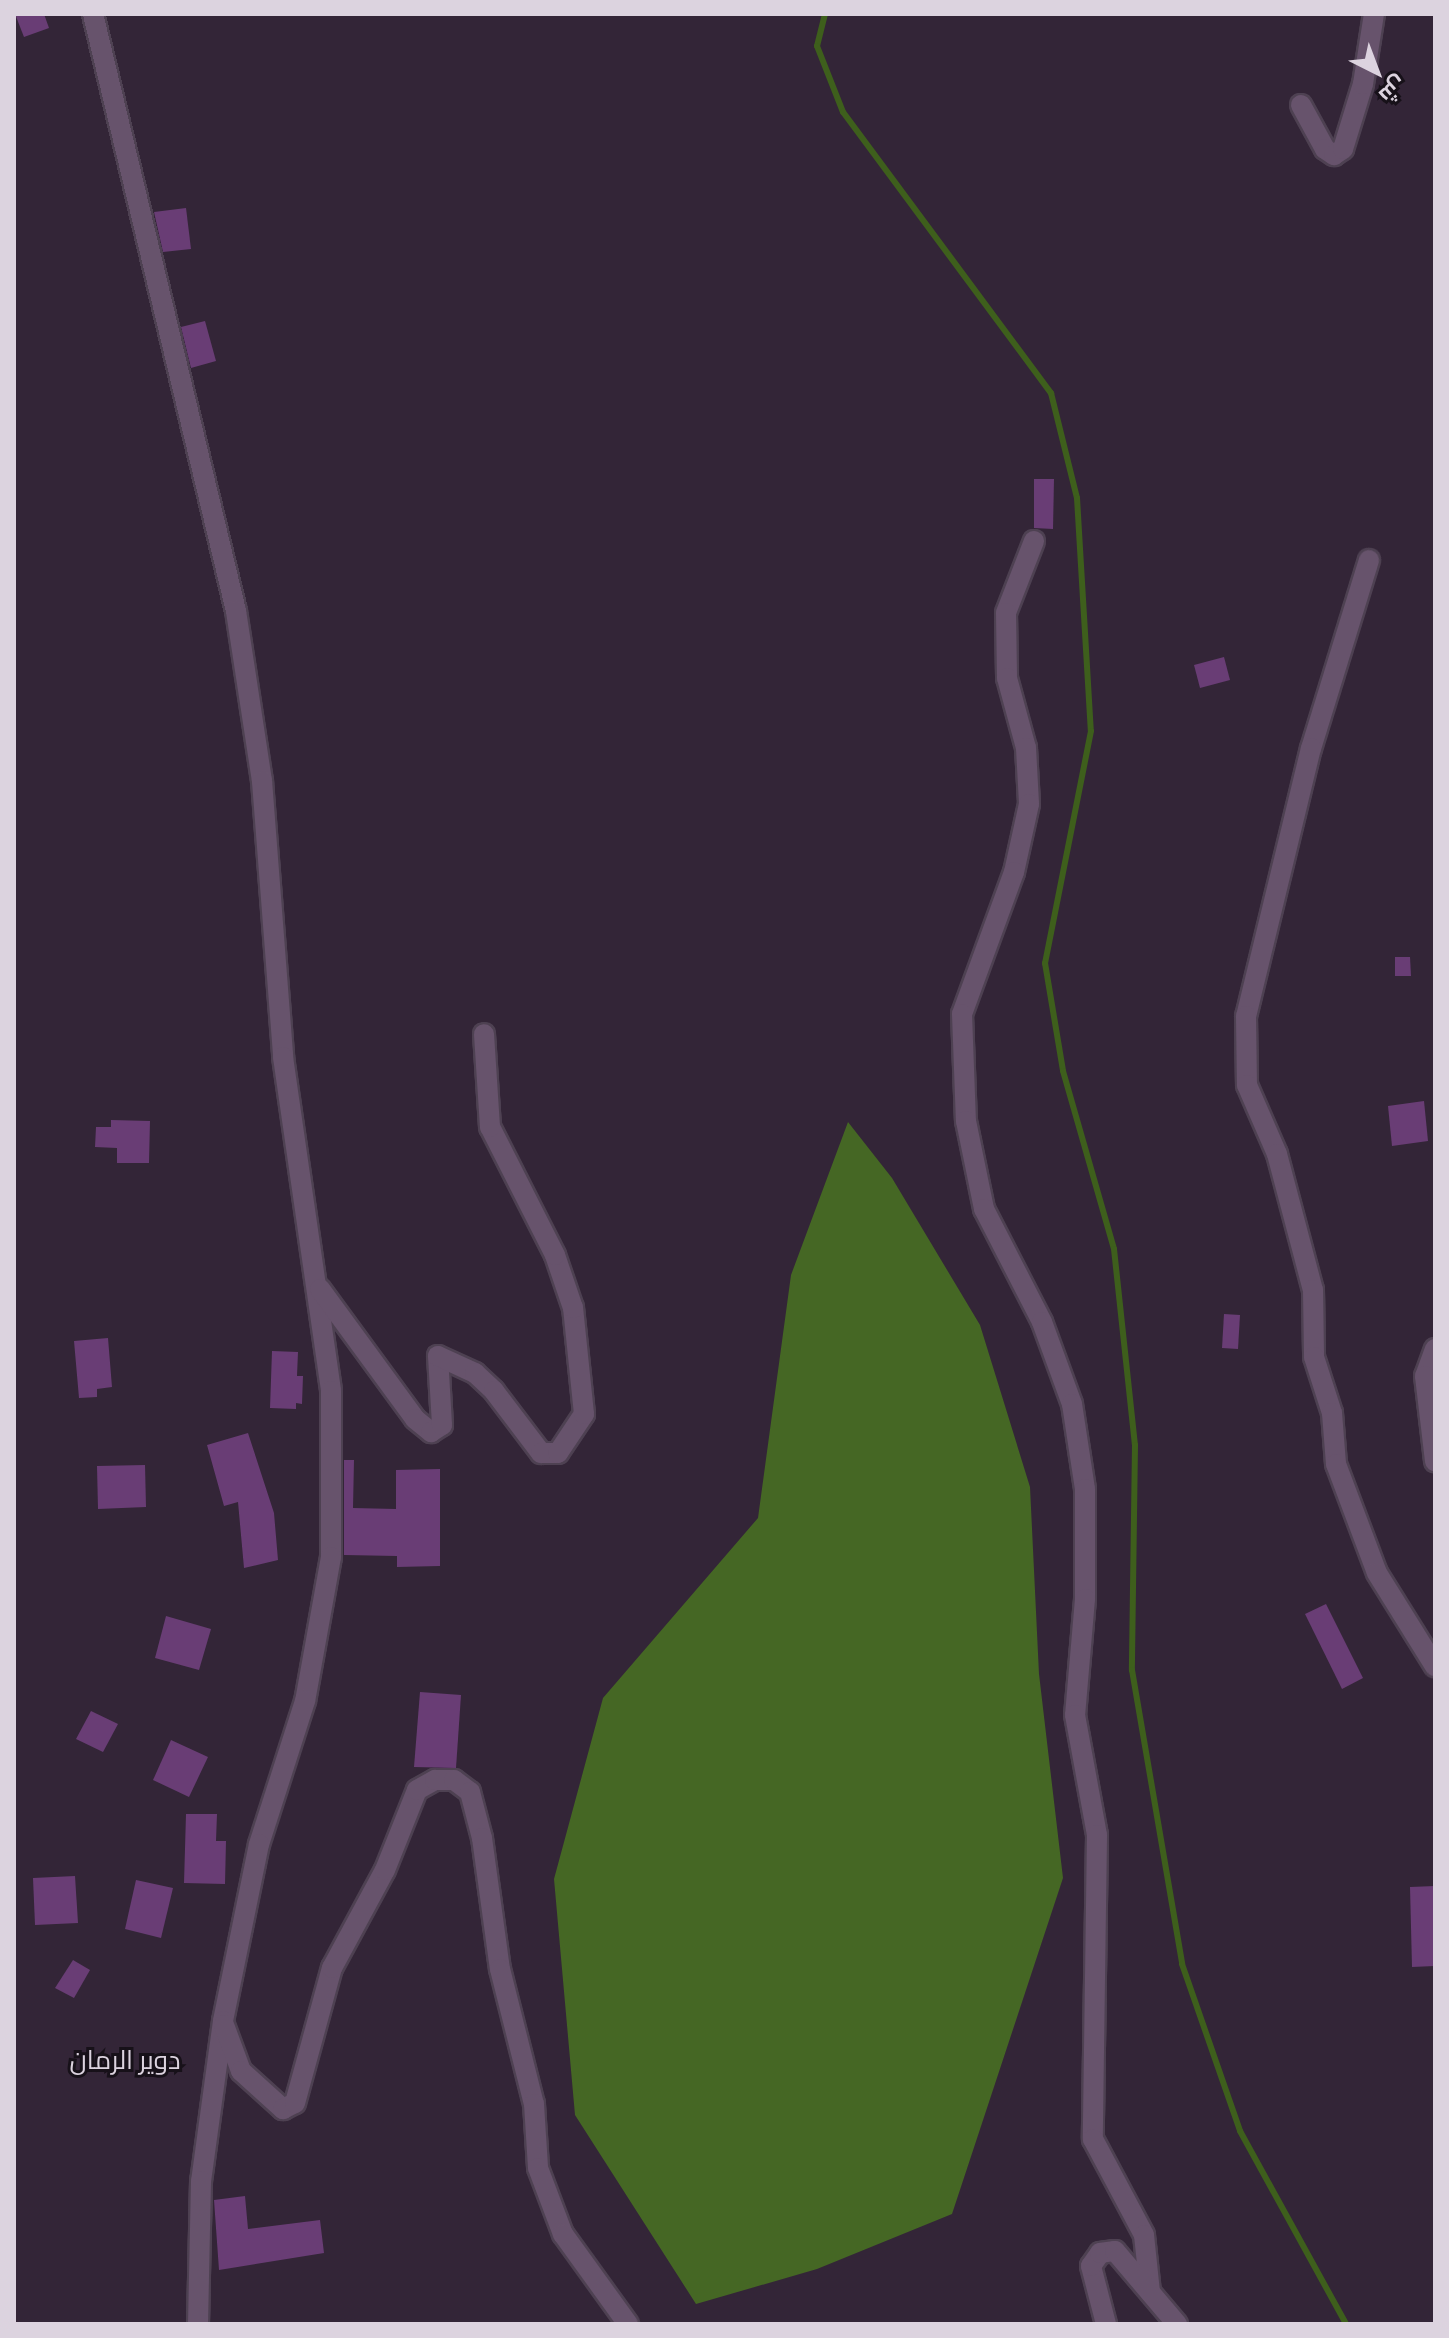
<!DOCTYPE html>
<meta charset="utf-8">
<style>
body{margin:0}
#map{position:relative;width:1449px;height:2338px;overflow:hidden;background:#332537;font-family:"Archivo Narrow",Cairo,sans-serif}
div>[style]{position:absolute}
.forest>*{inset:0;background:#456724}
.stream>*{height:6px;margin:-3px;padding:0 3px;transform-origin:3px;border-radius:3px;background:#3e5f1c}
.building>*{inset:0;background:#693d75}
.roads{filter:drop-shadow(2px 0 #4e4152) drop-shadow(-2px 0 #4e4152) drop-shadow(0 2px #4e4152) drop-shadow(0 -2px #4e4152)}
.minor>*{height:20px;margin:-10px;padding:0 10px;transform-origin:10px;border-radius:10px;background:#67536c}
span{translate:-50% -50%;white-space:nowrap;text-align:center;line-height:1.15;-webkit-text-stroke:6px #171119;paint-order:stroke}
.quarter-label{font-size:26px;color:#dcd3df}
.frame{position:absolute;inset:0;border:16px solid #dcd3df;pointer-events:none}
.north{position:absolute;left:1337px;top:32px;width:80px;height:80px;-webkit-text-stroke:6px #171119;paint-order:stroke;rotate:138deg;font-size:22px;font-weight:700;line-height:32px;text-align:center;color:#dcd3df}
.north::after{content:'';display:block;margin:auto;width:28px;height:36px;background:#dcd3df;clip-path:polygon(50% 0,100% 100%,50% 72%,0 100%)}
</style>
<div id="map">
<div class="forest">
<i style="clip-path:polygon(848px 1122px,892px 1178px,980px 1325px,1030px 1487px,1039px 1674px,1063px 1878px,952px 2214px,817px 2269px,696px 2304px,575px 2115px,554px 1879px,603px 1698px,758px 1518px,791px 1275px)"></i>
</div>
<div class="stream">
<i style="left:825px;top:14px;width:33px;rotate:104deg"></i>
<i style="left:817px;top:46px;width:71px;rotate:68.5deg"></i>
<i style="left:843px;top:112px;width:350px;rotate:53.5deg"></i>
<i style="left:1051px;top:393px;width:108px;rotate:76.1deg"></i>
<i style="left:1077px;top:498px;width:233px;rotate:86.6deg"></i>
<i style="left:1091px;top:731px;width:237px;rotate:101.2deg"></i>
<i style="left:1045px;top:963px;width:109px;rotate:80.5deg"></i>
<i style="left:1063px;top:1071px;width:185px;rotate:74deg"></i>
<i style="left:1114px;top:1249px;width:197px;rotate:83.9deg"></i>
<i style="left:1135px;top:1445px;width:225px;rotate:90.8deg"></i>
<i style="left:1132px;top:1670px;width:298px;rotate:80.3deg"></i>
<i style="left:1182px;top:1964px;width:177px;rotate:70.8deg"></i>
<i style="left:1240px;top:2131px;width:220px;rotate:61.2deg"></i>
</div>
<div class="building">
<i style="clip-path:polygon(15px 14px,44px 14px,49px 28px,24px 37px)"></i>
<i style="clip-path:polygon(186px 208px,191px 249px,163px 252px,154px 212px)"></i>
<i style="clip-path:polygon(205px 321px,216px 361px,191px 368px,181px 327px)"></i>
<i style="clip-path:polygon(1034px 479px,1054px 479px,1053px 529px,1034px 528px)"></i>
<i style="clip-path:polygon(1224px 657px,1230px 680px,1200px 688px,1194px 665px)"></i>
<i style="clip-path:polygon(1395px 957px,1410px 957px,1411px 976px,1395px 976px)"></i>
<i style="clip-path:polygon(1424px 1101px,1428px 1141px,1392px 1146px,1388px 1106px)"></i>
<i style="clip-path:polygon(111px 1120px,150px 1121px,149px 1163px,117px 1163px,117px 1148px,95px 1147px,96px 1127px,111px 1127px)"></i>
<i style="clip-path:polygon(1224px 1314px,1240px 1315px,1238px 1349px,1222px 1348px)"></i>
<i style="clip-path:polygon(108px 1338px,112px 1387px,97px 1389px,97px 1397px,79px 1398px,74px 1341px)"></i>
<i style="clip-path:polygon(272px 1351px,298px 1352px,297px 1376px,303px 1376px,302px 1404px,296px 1403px,296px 1409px,270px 1408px)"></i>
<i style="clip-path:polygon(248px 1433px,274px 1513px,278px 1560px,244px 1568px,238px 1502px,224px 1506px,207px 1445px)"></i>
<i style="clip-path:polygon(344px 1460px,354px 1460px,353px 1508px,396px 1509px,396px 1470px,440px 1469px,440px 1566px,397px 1567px,397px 1556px,344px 1555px)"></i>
<i style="clip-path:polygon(145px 1465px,146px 1507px,98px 1509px,97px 1466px)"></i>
<i style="clip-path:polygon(1326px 1604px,1363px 1678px,1342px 1689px,1305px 1614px)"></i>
<i style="clip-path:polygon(166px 1616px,211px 1629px,199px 1670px,155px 1658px)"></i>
<i style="clip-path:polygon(420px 1692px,461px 1695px,456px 1768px,414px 1767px)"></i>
<i style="clip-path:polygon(91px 1711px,118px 1724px,103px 1752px,76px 1739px)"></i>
<i style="clip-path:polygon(171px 1740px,208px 1757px,189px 1797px,153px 1780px)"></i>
<i style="clip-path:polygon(186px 1814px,217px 1814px,216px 1841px,226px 1841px,225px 1884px,184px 1883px)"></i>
<i style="clip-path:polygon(75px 1876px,78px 1923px,35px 1925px,33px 1878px)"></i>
<i style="clip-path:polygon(136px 1880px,173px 1888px,161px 1938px,125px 1929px)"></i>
<i style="clip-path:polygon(1435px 1886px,1435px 1966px,1412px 1967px,1410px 1887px)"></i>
<i style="clip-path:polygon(73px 1960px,90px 1970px,74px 1998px,55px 1988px)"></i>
<i style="clip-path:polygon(245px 2196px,248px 2229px,320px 2220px,324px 2253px,219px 2270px,214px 2200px)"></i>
</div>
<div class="roads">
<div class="minor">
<i style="left:93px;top:14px;width:614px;rotate:76.53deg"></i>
<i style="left:236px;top:611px;width:172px;rotate:81.3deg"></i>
<i style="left:262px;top:781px;width:277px;rotate:85.6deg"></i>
<i style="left:283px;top:1057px;width:337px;rotate:81.8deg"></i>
<i style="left:331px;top:1391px;width:166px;rotate:90deg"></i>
<i style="left:331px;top:1557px;width:146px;rotate:100.2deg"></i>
<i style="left:305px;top:1701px;width:150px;rotate:107.8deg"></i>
<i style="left:259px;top:1844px;width:181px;rotate:101.5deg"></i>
<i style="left:223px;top:2021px;width:162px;rotate:97.8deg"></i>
<i style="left:201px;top:2181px;width:143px;rotate:91.2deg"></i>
<i style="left:1301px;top:105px;width:50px;rotate:61.4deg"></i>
<i style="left:1325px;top:149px;width:11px;rotate:34deg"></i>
<i style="left:1334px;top:155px;width:11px;rotate:-34deg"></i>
<i style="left:1343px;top:149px;width:68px;rotate:-72.9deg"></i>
<i style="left:1363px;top:84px;width:71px;rotate:-81.1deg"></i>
<i style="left:1034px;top:541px;width:77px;rotate:111.3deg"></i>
<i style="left:1006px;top:613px;width:65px;rotate:89.1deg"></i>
<i style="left:1007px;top:678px;width:73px;rotate:74.8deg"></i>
<i style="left:1026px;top:748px;width:56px;rotate:86.9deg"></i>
<i style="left:1029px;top:804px;width:70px;rotate:102.4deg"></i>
<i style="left:1014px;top:872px;width:151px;rotate:110.1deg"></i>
<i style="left:962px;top:1014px;width:107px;rotate:87.9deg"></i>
<i style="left:966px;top:1121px;width:90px;rotate:78.4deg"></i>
<i style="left:984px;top:1209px;width:127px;rotate:62.8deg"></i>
<i style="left:1042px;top:1322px;width:87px;rotate:69.9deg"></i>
<i style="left:1072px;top:1404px;width:86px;rotate:81.3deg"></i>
<i style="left:1085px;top:1489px;width:110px;rotate:90deg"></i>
<i style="left:1085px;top:1599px;width:116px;rotate:94.9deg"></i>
<i style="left:1075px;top:1715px;width:122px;rotate:79.6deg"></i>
<i style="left:1097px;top:1835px;width:304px;rotate:90.8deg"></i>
<i style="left:1093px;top:2139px;width:109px;rotate:62deg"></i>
<i style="left:1144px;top:2235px;width:57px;rotate:84deg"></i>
<i style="left:1369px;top:560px;width:197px;rotate:107.1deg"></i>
<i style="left:1311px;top:748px;width:276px;rotate:103.6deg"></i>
<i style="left:1246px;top:1016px;width:69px;rotate:89.2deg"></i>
<i style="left:1247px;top:1085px;width:75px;rotate:66.5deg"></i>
<i style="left:1277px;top:1154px;width:141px;rotate:75.2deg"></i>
<i style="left:1313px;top:1290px;width:67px;rotate:89.1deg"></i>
<i style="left:1314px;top:1357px;width:59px;rotate:72.2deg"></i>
<i style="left:1332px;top:1413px;width:51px;rotate:85.5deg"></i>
<i style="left:1336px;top:1464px;width:116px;rotate:69.4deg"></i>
<i style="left:1377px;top:1573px;width:110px;rotate:58.1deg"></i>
<i style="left:320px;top:1289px;width:161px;rotate:53.8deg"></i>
<i style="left:415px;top:1419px;width:21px;rotate:39deg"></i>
<i style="left:431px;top:1432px;width:13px;rotate:-32deg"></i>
<i style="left:442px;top:1425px;width:69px;rotate:-93.3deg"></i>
<i style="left:438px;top:1356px;width:41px;rotate:24.7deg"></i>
<i style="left:475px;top:1373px;width:26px;rotate:43deg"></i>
<i style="left:494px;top:1391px;width:78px;rotate:52.8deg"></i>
<i style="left:541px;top:1453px;width:17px"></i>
<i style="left:558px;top:1453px;width:47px;rotate:-56.3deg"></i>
<i style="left:584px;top:1414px;width:107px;rotate:-95.9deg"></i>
<i style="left:573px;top:1308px;width:56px;rotate:-108.8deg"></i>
<i style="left:555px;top:1255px;width:144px;rotate:-116.9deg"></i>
<i style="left:490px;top:1127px;width:93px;rotate:-93.7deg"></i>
<i style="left:1435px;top:1349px;width:29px;rotate:110deg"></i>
<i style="left:1425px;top:1376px;width:86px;rotate:83.3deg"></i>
<i style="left:224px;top:2025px;width:49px;rotate:69.7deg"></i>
<i style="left:241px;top:2071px;width:57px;rotate:42.1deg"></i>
<i style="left:283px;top:2109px;width:13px;rotate:-27deg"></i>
<i style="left:295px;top:2103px;width:140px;rotate:-74.7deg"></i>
<i style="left:332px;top:1968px;width:111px;rotate:-61.6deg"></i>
<i style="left:385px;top:1870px;width:86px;rotate:-68.2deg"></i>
<i style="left:417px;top:1790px;width:21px;rotate:-29deg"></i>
<i style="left:435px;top:1780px;width:19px"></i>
<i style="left:454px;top:1780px;width:20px;rotate:37deg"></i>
<i style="left:470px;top:1792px;width:48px;rotate:75.4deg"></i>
<i style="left:482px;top:1838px;width:132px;rotate:82.2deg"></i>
<i style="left:500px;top:1969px;width:139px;rotate:75.9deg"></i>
<i style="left:534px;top:2104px;width:64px;rotate:86.4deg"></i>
<i style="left:538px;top:2168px;width:71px;rotate:69.3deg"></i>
<i style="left:563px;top:2234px;width:111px;rotate:54.2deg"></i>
<i style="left:1106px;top:2324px;width:60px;rotate:-104.5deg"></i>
<i style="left:1091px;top:2266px;width:16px;rotate:-55deg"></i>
<i style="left:1100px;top:2253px;width:15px;rotate:-8deg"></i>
<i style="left:1115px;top:2251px;width:96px;rotate:49.7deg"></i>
</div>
</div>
<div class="quarter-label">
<span style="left:125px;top:2060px">دوير الرمان</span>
</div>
<div class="frame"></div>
<div class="north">ش</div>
</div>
